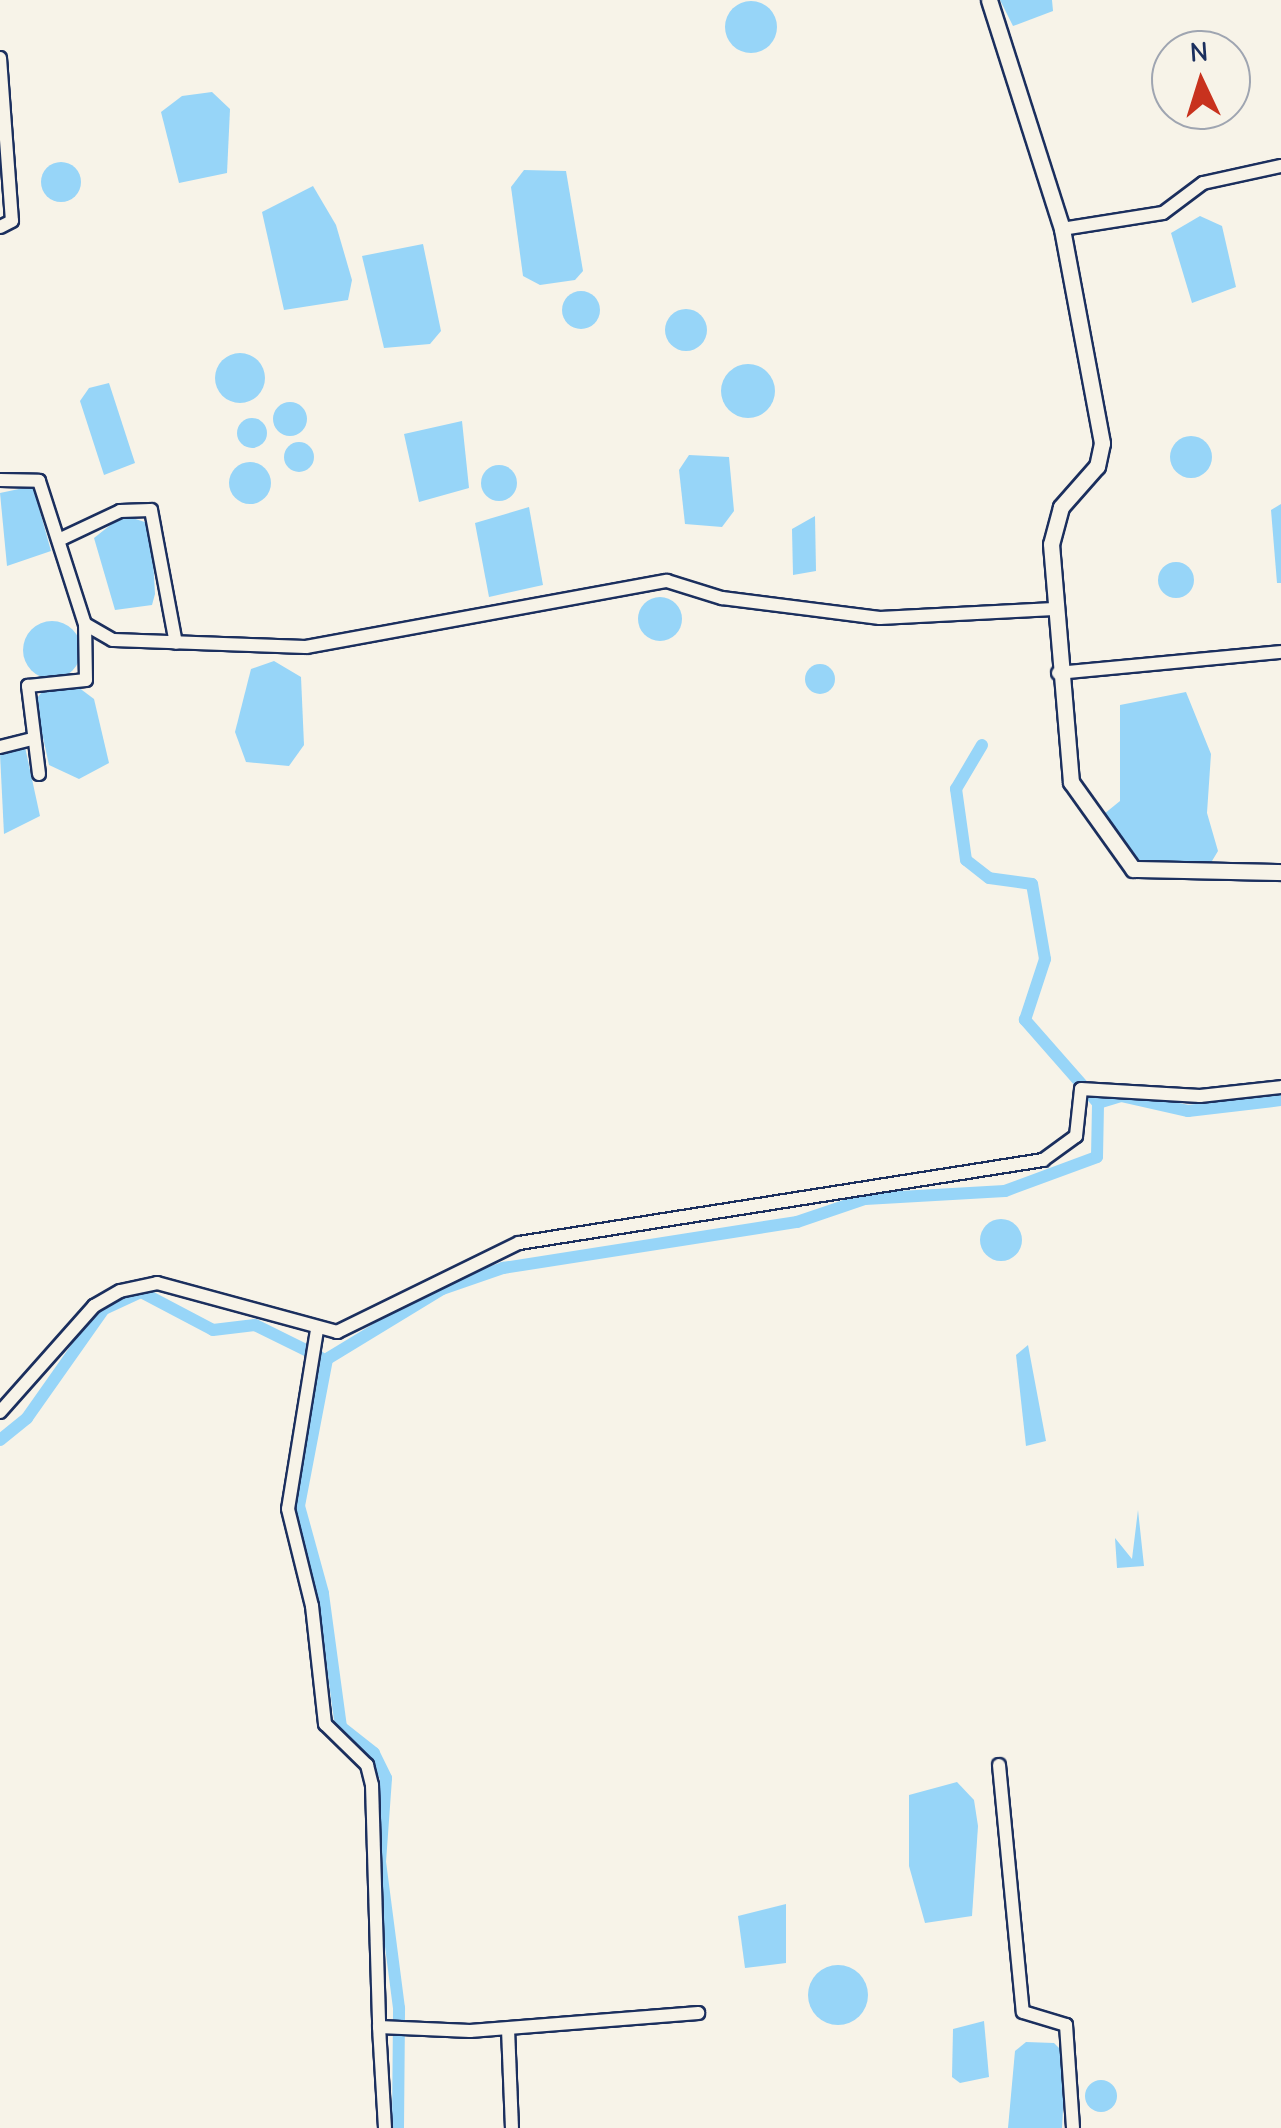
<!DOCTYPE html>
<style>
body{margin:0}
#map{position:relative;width:1281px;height:2128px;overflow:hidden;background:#f7f3e8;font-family:"Comic Neue",sans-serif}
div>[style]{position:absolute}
.water>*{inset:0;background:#97d5f8}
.round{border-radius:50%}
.canal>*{height:12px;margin:-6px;padding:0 6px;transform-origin:6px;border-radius:6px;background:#97d5f8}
.roads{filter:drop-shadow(2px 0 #1b2f5e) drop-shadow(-2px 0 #1b2f5e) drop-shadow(0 2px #1b2f5e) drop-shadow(0 -2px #1b2f5e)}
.minor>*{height:12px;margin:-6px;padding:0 6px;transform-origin:6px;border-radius:6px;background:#f7f3e8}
.major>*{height:15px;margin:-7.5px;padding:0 7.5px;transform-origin:7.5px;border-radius:7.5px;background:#f7f3e8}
span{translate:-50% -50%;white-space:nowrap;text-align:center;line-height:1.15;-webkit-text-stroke:8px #f7f3e8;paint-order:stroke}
.north{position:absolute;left:1151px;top:30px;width:100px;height:100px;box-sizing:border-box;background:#f7f3e8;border:2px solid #9fa5b1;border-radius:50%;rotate:356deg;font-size:28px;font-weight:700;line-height:40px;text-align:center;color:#1b2f5e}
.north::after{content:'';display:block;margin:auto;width:35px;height:45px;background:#c8321e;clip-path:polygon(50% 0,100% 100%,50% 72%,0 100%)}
</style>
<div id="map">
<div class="water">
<i style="clip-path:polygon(1000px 0,1052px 0,1053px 11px,1013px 26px)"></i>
<i class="round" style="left:725px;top:1px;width:52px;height:52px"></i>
<i style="clip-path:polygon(212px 92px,230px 109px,227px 173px,179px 183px,161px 112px,182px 96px)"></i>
<i class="round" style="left:41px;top:162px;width:40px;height:40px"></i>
<i style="clip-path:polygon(524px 170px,566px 171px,583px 271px,575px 280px,540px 285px,523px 276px,511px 187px)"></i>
<i style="clip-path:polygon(313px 186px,336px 225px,352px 280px,348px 300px,284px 310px,262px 212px)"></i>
<i style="clip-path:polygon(1200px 216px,1222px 226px,1236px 287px,1192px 303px,1171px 233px)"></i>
<i style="clip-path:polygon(423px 244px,441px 331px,430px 344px,384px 348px,362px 256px)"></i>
<i class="round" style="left:562px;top:291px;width:38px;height:38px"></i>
<i class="round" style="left:665px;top:309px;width:42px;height:42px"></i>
<i class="round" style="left:215px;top:353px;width:50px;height:50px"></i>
<i class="round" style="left:721px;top:364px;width:54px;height:54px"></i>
<i style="clip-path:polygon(109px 383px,135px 463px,104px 475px,80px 401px,89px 388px)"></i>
<i class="round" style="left:273px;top:402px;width:34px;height:34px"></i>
<i class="round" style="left:237px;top:418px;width:30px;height:30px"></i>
<i style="clip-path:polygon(462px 421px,469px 488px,419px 502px,404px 434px)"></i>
<i class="round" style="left:1170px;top:436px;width:42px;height:42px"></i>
<i class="round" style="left:284px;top:442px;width:30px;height:30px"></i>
<i style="clip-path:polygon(689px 455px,729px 457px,734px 511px,722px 527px,685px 524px,679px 470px)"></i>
<i class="round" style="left:229px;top:462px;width:42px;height:42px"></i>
<i class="round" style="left:481px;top:465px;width:36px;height:36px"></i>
<i style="clip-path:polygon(33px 486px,51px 551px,7px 566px,0 493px)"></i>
<i style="clip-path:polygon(1281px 504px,1281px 583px,1277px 583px,1271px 510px)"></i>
<i style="clip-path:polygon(529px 507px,543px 585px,489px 597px,475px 523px)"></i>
<i style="clip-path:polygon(123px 515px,151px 524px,155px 594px,152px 605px,115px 610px,94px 538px)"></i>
<i style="clip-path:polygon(815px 516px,816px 571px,793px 575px,792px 529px)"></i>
<i class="round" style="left:1158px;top:562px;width:36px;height:36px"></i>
<i class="round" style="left:638px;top:597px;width:44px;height:44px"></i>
<i class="round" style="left:23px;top:621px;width:58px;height:58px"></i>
<i style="clip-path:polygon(274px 661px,301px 677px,304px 745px,289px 766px,246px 762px,235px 732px,251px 669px)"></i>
<i class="round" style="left:805px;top:664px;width:30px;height:30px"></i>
<i style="clip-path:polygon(78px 687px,94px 699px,109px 763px,79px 779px,49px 765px,35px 701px,44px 689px)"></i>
<i style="clip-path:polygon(1186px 692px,1211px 754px,1207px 813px,1218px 851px,1209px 866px,1136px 862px,1104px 814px,1120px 801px,1120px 705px)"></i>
<i style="clip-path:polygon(25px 747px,40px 816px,4px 834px,0 754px)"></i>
<i class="round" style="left:980px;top:1219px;width:42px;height:42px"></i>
<i style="clip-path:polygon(1028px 1345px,1046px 1441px,1026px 1446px,1016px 1355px)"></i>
<i style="clip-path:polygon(1138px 1510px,1144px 1566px,1117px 1568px,1115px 1538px,1132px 1559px)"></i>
<i style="clip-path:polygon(957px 1782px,974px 1800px,978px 1826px,972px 1916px,925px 1923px,909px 1866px,909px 1795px)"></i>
<i style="clip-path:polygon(786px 1904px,786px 1963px,745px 1968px,738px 1916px)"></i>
<i class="round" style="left:808px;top:1965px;width:60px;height:60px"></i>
<i style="clip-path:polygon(984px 2021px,989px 2077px,960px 2083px,952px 2077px,953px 2029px)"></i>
<i style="clip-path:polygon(1026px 2042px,1054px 2043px,1066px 2055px,1062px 2128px,1008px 2128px,1015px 2051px)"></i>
<i class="round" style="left:1085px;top:2080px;width:32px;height:32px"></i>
</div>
<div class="canal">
<i style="left:1098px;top:1103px;width:24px;rotate:-17deg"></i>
<i style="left:1121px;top:1096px;width:69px;rotate:12.6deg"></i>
<i style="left:1188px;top:1111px;width:94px;rotate:-6.7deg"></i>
<i style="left:0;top:1440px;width:35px;rotate:-39deg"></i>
<i style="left:27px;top:1418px;width:133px;rotate:-54.8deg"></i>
<i style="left:104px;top:1309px;width:41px;rotate:-24.7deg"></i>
<i style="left:141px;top:1292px;width:81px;rotate:27.8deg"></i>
<i style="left:213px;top:1330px;width:42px;rotate:-6.8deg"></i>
<i style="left:255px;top:1325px;width:72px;rotate:26.2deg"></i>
<i style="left:398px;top:2128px;width:120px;rotate:-89.5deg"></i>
<i style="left:399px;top:2008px;width:147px;rotate:-97.4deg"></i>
<i style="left:380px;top:1862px;width:84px;rotate:-85.9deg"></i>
<i style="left:386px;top:1778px;width:28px;rotate:-116deg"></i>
<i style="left:374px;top:1753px;width:42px;rotate:-141.8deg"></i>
<i style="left:341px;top:1727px;width:135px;rotate:-97.7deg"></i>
<i style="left:323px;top:1593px;width:90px;rotate:-105.4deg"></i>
<i style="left:299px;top:1506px;width:150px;rotate:-79.2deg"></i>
<i style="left:327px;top:1359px;width:135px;rotate:-31.3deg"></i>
<i style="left:442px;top:1289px;width:65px;rotate:-19deg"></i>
<i style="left:503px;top:1268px;width:298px;rotate:-8.9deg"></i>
<i style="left:797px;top:1222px;width:72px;rotate:-18.7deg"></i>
<i style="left:865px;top:1199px;width:140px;rotate:-3.3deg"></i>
<i style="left:1005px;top:1191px;width:98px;rotate:-20.3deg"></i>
<i style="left:1097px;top:1157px;width:54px;rotate:-88.9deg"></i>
<i style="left:1098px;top:1103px;width:111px;rotate:-131.3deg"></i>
<i style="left:1025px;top:1020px;width:64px;rotate:-71.8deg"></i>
<i style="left:1045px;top:959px;width:76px;rotate:-99.8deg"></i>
<i style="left:1032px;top:884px;width:43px;rotate:-172.1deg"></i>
<i style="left:989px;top:878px;width:29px;rotate:-142deg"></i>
<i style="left:966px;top:860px;width:72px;rotate:-98deg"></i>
<i style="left:956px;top:789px;width:51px;rotate:-59.4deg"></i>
</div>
<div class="roads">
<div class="minor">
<i style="left:0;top:58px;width:163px;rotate:85.8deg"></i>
<i style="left:12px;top:221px;width:13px;rotate:153deg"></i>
<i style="left:1062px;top:229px;width:102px;rotate:-9deg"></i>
<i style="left:1163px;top:213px;width:50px;rotate:-36.9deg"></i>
<i style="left:1203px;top:183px;width:80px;rotate:-12.3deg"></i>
<i style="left:0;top:480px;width:39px;rotate:1deg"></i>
<i style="left:39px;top:481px;width:150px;rotate:72.2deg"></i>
<i style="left:85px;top:624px;width:32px;rotate:30deg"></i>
<i style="left:113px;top:640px;width:193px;rotate:2.1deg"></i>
<i style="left:306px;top:647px;width:367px;rotate:-10.4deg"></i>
<i style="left:667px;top:581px;width:58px;rotate:17.2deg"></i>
<i style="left:722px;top:598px;width:159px;rotate:7.2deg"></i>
<i style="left:880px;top:618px;width:174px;rotate:-3deg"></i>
<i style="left:63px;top:538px;width:63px;rotate:-25.3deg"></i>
<i style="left:120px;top:511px;width:31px;rotate:-2deg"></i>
<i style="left:151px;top:510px;width:135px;rotate:79.4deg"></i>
<i style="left:1058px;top:673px;width:224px;rotate:-5.4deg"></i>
<i style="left:0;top:747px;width:34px;rotate:-14deg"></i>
<i style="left:39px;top:774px;width:89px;rotate:-97.1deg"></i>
<i style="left:28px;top:686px;width:58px;rotate:-5.9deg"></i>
<i style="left:86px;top:680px;width:56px;rotate:-91deg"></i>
<i style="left:317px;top:1330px;width:181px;rotate:99.2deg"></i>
<i style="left:288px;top:1509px;width:100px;rotate:76.1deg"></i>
<i style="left:312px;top:1606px;width:119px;rotate:83.7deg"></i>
<i style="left:325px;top:1724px;width:59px;rotate:44.3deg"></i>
<i style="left:367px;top:1765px;width:21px;rotate:76deg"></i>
<i style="left:372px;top:1785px;width:242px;rotate:88.3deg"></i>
<i style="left:379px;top:2027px;width:91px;rotate:2.5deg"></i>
<i style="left:470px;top:2031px;width:229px;rotate:-4.5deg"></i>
<i style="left:0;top:1412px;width:142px;rotate:-48.4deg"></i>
<i style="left:94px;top:1306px;width:30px;rotate:-30deg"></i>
<i style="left:120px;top:1291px;width:38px;rotate:-12deg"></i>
<i style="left:157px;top:1283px;width:187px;rotate:15.2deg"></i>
<i style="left:337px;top:1332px;width:203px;rotate:-26.1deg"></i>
<i style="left:519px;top:1243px;width:531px;rotate:-9deg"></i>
<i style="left:1043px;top:1160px;width:41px;rotate:-36deg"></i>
<i style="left:1076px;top:1136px;width:47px;rotate:-83.9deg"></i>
<i style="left:1081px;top:1089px;width:119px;rotate:3.4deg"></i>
<i style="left:1200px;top:1096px;width:81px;rotate:-6.3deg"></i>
<i style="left:999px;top:1765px;width:248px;rotate:84.5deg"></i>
<i style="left:1023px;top:2012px;width:45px;rotate:16.8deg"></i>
<i style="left:1066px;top:2025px;width:103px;rotate:86.1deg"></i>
<i style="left:379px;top:2027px;width:101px;rotate:86.6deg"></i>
<i style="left:508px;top:2029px;width:99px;rotate:87.7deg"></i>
</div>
<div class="major">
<i style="left:989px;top:0;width:240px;rotate:72.3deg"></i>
<i style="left:1062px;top:229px;width:218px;rotate:79.4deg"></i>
<i style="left:1102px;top:443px;width:24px;rotate:102deg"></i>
<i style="left:1097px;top:466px;width:55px;rotate:131.3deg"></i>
<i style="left:1061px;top:507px;width:38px;rotate:105deg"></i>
<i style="left:1051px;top:544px;width:239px;rotate:85.2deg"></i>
<i style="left:1071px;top:782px;width:107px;rotate:54.5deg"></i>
<i style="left:1133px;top:869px;width:148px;rotate:1.2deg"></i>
</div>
</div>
<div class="north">N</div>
</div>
